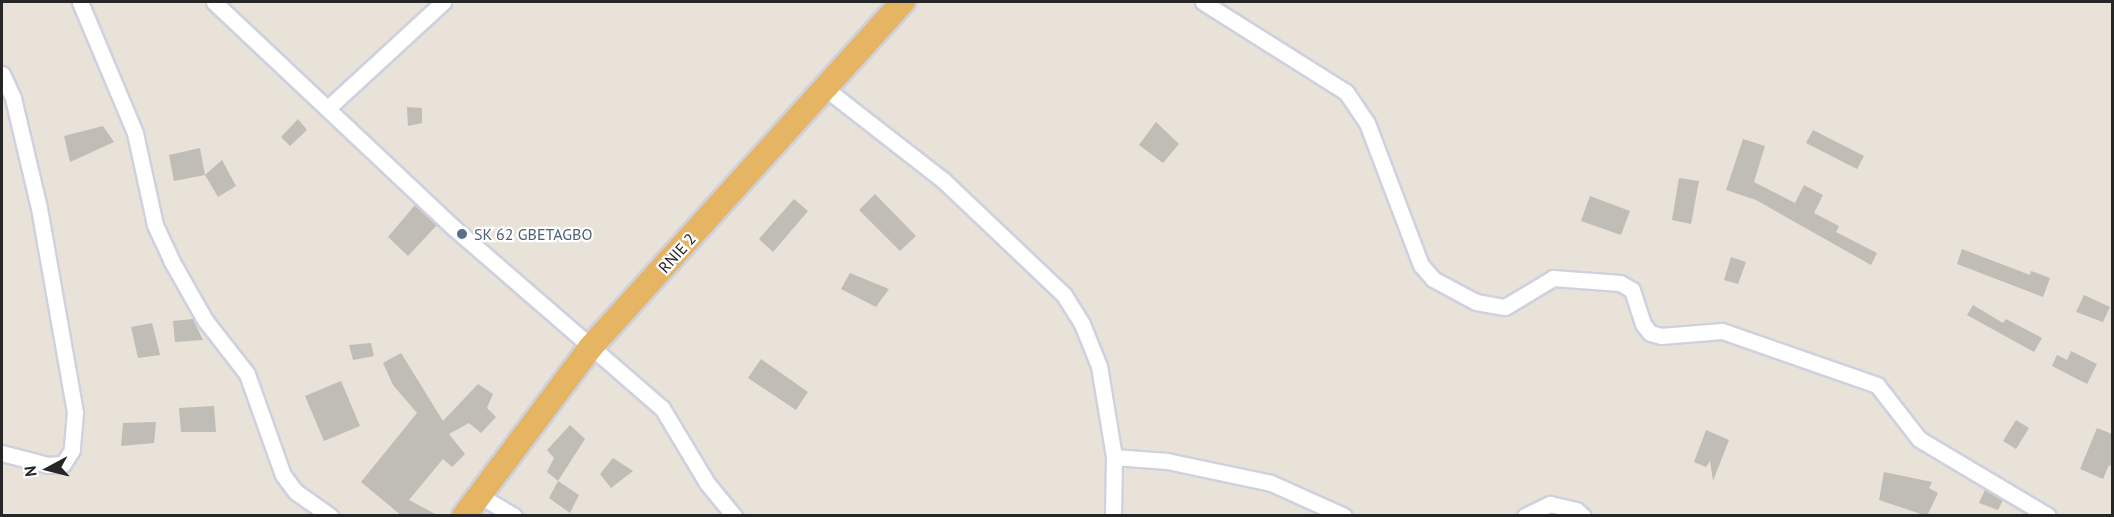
<!DOCTYPE html>
<style>
body{margin:0}
#map{position:relative;width:2114px;height:517px;overflow:hidden;background:#e8e2d9;font-family:"PT Sans",sans-serif}
div>[style]{position:absolute}
.building>*{inset:0;background:#c0bcb6}
.roads{filter:drop-shadow(2px 0 #cfd1de) drop-shadow(-2px 0 #cfd1de) drop-shadow(0 2px #cfd1de) drop-shadow(0 -2px #cfd1de)}
.minor>*{height:15px;margin:-7.5px;padding:0 7.5px;transform-origin:7.5px;border-radius:7.5px;background:#fff}
.trunk>*{height:24px;margin:-12px;padding:0 12px;transform-origin:12px;border-radius:12px;background:#e6b563}
.dots>*{width:16px;height:16px;translate:-50% -50%;box-sizing:border-box;border:3px solid #fff;border-radius:50%}
span{translate:-50% -50%;white-space:nowrap;text-align:center;line-height:1.15;-webkit-text-stroke:4.5px #fff;paint-order:stroke}
.service-label{font-size:16px;color:#4e5e75}
.left{translate:0 -50%;text-align:left}
.street-label{font-size:16px;color:#262626}
.frame{position:absolute;inset:0;border:3px solid #262626;pointer-events:none}
.north{position:absolute;left:18px;top:439px;width:60px;height:60px;-webkit-text-stroke:4px #fff;paint-order:stroke;rotate:263deg;font-size:16px;font-weight:700;line-height:24px;text-align:center;color:#262626}
.north::after{content:'';display:block;margin:auto;width:21px;height:27px;background:#262626;clip-path:polygon(50% 0,100% 100%,50% 72%,0 100%)}
</style>
<div id="map">
<div class="building">
<i style="clip-path:polygon(407px 107px,422px 108px,422px 123px,408px 126px)"></i>
<i style="clip-path:polygon(298px 119px,307px 130px,290px 146px,281px 137px)"></i>
<i style="clip-path:polygon(1156px 122px,1179px 144px,1163px 163px,1139px 145px)"></i>
<i style="clip-path:polygon(103px 126px,114px 142px,70px 162px,64px 136px)"></i>
<i style="clip-path:polygon(1813px 130px,1864px 156px,1857px 169px,1806px 143px)"></i>
<i style="clip-path:polygon(1743px 139px,1765px 146px,1754px 182px,1795px 203px,1804px 185px,1823px 195px,1814px 213px,1839px 226px,1836px 232px,1877px 253px,1871px 265px,1756px 200px,1726px 190px)"></i>
<i style="clip-path:polygon(200px 148px,205px 175px,174px 181px,169px 155px)"></i>
<i style="clip-path:polygon(222px 160px,236px 186px,218px 197px,205px 175px)"></i>
<i style="clip-path:polygon(1679px 178px,1699px 181px,1691px 224px,1672px 220px)"></i>
<i style="clip-path:polygon(875px 194px,916px 236px,900px 251px,859px 210px)"></i>
<i style="clip-path:polygon(1590px 196px,1630px 211px,1621px 235px,1581px 221px)"></i>
<i style="clip-path:polygon(794px 199px,808px 211px,773px 252px,759px 239px)"></i>
<i style="clip-path:polygon(415px 205px,437px 225px,408px 256px,388px 237px)"></i>
<i style="clip-path:polygon(1962px 249px,2030px 275px,2031px 271px,2050px 278px,2043px 297px,1957px 264px)"></i>
<i style="clip-path:polygon(1731px 257px,1746px 262px,1738px 284px,1724px 280px)"></i>
<i style="clip-path:polygon(850px 273px,889px 289px,876px 307px,841px 289px)"></i>
<i style="clip-path:polygon(2084px 295px,2110px 307px,2103px 322px,2076px 312px)"></i>
<i style="clip-path:polygon(1973px 305px,2003px 323px,2006px 319px,2042px 338px,2034px 352px,1967px 315px)"></i>
<i style="clip-path:polygon(193px 319px,203px 340px,175px 342px,173px 321px)"></i>
<i style="clip-path:polygon(152px 323px,160px 355px,138px 358px,131px 327px)"></i>
<i style="clip-path:polygon(371px 343px,374px 356px,353px 360px,349px 345px)"></i>
<i style="clip-path:polygon(2071px 351px,2097px 364px,2087px 384px,2052px 366px,2057px 355px,2067px 360px)"></i>
<i style="clip-path:polygon(401px 353px,443px 421px,478px 384px,493px 394px,487px 408px,496px 417px,481px 433px,469px 423px,449px 434px,465px 454px,452px 467px,443px 459px,409px 500px,439px 516px,402px 516px,361px 482px,417px 413px,393px 385px,383px 363px)"></i>
<i style="clip-path:polygon(761px 359px,808px 392px,796px 410px,748px 378px)"></i>
<i style="clip-path:polygon(341px 381px,360px 426px,324px 441px,305px 396px)"></i>
<i style="clip-path:polygon(214px 406px,216px 432px,181px 432px,179px 408px)"></i>
<i style="clip-path:polygon(2016px 420px,2029px 428px,2016px 449px,2003px 441px)"></i>
<i style="clip-path:polygon(156px 422px,154px 443px,121px 446px,123px 423px)"></i>
<i style="clip-path:polygon(570px 425px,585px 439px,558px 481px,547px 472px,554px 458px,547px 450px)"></i>
<i style="clip-path:polygon(2097px 428px,2112px 434px,2112px 466px,2109px 465px,2103px 479px,2080px 469px)"></i>
<i style="clip-path:polygon(1706px 430px,1729px 440px,1713px 481px,1710px 461px,1706px 467px,1694px 462px)"></i>
<i style="clip-path:polygon(613px 458px,633px 471px,611px 488px,600px 474px)"></i>
<i style="clip-path:polygon(1884px 472px,1932px 482px,1929px 488px,1938px 493px,1927px 516px,1879px 500px)"></i>
<i style="clip-path:polygon(558px 481px,579px 495px,570px 513px,549px 498px)"></i>
<i style="clip-path:polygon(1985px 490px,2003px 500px,1998px 510px,1979px 503px)"></i>
</div>
<div class="roads">
<div class="minor">
<i style="left:80px;top:2px;width:142px;rotate:67.2deg"></i>
<i style="left:135px;top:133px;width:94px;rotate:77.7deg"></i>
<i style="left:155px;top:225px;width:38px;rotate:65deg"></i>
<i style="left:171px;top:260px;width:69px;rotate:60.5deg"></i>
<i style="left:205px;top:320px;width:68px;rotate:52.1deg"></i>
<i style="left:247px;top:374px;width:107px;rotate:70.4deg"></i>
<i style="left:283px;top:475px;width:21px;rotate:53deg"></i>
<i style="left:296px;top:492px;width:42px;rotate:35.2deg"></i>
<i style="left:214px;top:2px;width:330px;rotate:43.3deg"></i>
<i style="left:454px;top:228px;width:275px;rotate:40.9deg"></i>
<i style="left:662px;top:408px;width:87px;rotate:59deg"></i>
<i style="left:707px;top:483px;width:43px;rotate:50.7deg"></i>
<i style="left:1203px;top:2px;width:169px;rotate:32.2deg"></i>
<i style="left:1346px;top:92px;width:37px;rotate:56deg"></i>
<i style="left:1367px;top:123px;width:152px;rotate:69.2deg"></i>
<i style="left:1421px;top:265px;width:18px;rotate:49deg"></i>
<i style="left:1433px;top:279px;width:49px;rotate:28.1deg"></i>
<i style="left:1476px;top:302px;width:29px;rotate:10deg"></i>
<i style="left:1505px;top:307px;width:56px;rotate:-31.1deg"></i>
<i style="left:1553px;top:278px;width:67px;rotate:4.3deg"></i>
<i style="left:1620px;top:283px;width:14px;rotate:30deg"></i>
<i style="left:1632px;top:290px;width:36px;rotate:72deg"></i>
<i style="left:1643px;top:324px;width:11px;rotate:52deg"></i>
<i style="left:1650px;top:333px;width:11px;rotate:15deg"></i>
<i style="left:1661px;top:336px;width:61px;rotate:-4.7deg"></i>
<i style="left:1722px;top:331px;width:164px;rotate:19.2deg"></i>
<i style="left:1877px;top:385px;width:68px;rotate:52.1deg"></i>
<i style="left:1919px;top:439px;width:150px;rotate:30.8deg"></i>
<i style="left:2px;top:74px;width:26px;rotate:65deg"></i>
<i style="left:13px;top:98px;width:113px;rotate:76.7deg"></i>
<i style="left:39px;top:208px;width:207px;rotate:80deg"></i>
<i style="left:75px;top:412px;width:38px;rotate:95deg"></i>
<i style="left:72px;top:450px;width:17px;rotate:123deg"></i>
<i style="left:63px;top:464px;width:15px;rotate:176deg"></i>
<i style="left:48px;top:465px;width:48px;rotate:-165.4deg"></i>
<i style="left:826px;top:89px;width:148px;rotate:37.9deg"></i>
<i style="left:943px;top:180px;width:167px;rotate:43.5deg"></i>
<i style="left:1064px;top:295px;width:34px;rotate:58deg"></i>
<i style="left:1082px;top:324px;width:45px;rotate:68deg"></i>
<i style="left:1099px;top:366px;width:92px;rotate:80.6deg"></i>
<i style="left:1114px;top:457px;width:59px;rotate:91deg"></i>
<i style="left:329px;top:107px;width:155px;rotate:-42.6deg"></i>
<i style="left:1114px;top:457px;width:53px;rotate:4.3deg"></i>
<i style="left:1167px;top:461px;width:106px;rotate:11.9deg"></i>
<i style="left:1271px;top:483px;width:80px;rotate:24.3deg"></i>
<i style="left:477px;top:494px;width:43px;rotate:30.7deg"></i>
<i style="left:1525px;top:516px;width:28px;rotate:-26deg"></i>
<i style="left:1550px;top:504px;width:27px;rotate:13deg"></i>
<i style="left:1576px;top:510px;width:9px;rotate:41deg"></i>
</div>
<div class="trunk">
<i style="left:464px;top:516px;width:210px;rotate:-53.1deg"></i>
<i style="left:590px;top:348px;width:467px;rotate:-47.9deg"></i>
</div>
</div>
<div class="dots">
<i style="left:462px;top:234px;background:#5c6f8a"></i>
</div>
<div class="service-label">
<span class="left" style="left:474px;top:234px">SK 62 GBETAGBO</span>
</div>
<div class="street-label">
<span style="left:677px;top:253px;rotate:-48deg">RNIE 2</span>
</div>
<div class="frame"></div>
<div class="north">N</div>
</div>
